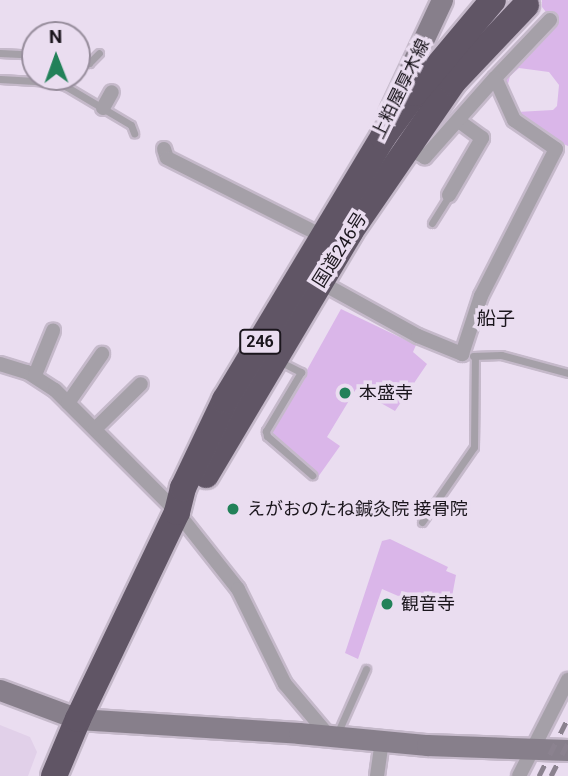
<!DOCTYPE html>
<meta charset="utf-8">
<style>
body{margin:0}
#map{position:relative;width:568px;height:776px;overflow:hidden;background:#eaddf0;font-family:Roboto,"Noto Sans JP",sans-serif}
div>[style]{position:absolute}
.built>*{inset:0;background:#e1d0e9}
.green>*{inset:0;background:#dab6e9}
.roads{filter:drop-shadow(2px 0 #c5b9ca) drop-shadow(-2px 0 #c5b9ca) drop-shadow(0 2px #c5b9ca) drop-shadow(0 -2px #c5b9ca)}
.lane>*{height:7px;margin:-3.5px;padding:0 3.5px;transform-origin:3.5px;border-radius:3.5px;background:#a5a0a8}
.street>*{height:14px;margin:-7px;padding:0 7px;transform-origin:7px;border-radius:7px;background:#a5a0a8}
.secondary>*{height:21px;margin:-10.5px;padding:0 10.5px;transform-origin:10.5px;border-radius:10.5px;background:#877f8b}
.highway>*{height:26px;margin:-13px;padding:0 13px;transform-origin:13px;border-radius:13px;background:#605565}
.rail>*{height:5px;margin-top:-2.5px;transform-origin:0;background:repeating-linear-gradient(90deg,#8b828f 0 12px,transparent 0 24px)}
.dots>*{width:19px;height:19px;translate:-50% -50%;box-sizing:border-box;border:4px solid #eaddf0;border-radius:50%}
span{translate:-50% -50%;white-space:nowrap;text-align:center;line-height:1.15;-webkit-text-stroke:7px #eaddf0;paint-order:stroke}
.shield-label span{padding:2px 5px;background:#eaddf0;border:2px solid;border-radius:5px;-webkit-text-stroke-width:0}
.shield-label{font-size:16px;color:#1b161d;font-weight:700}
.street-label{font-size:18px;color:#1b161d}
.poi-label{font-size:18px;color:#1b161d}
.left{translate:0 -50%;text-align:left}
.neighbourhood-label{font-size:19px;color:#1b161d}
.north{position:absolute;left:21px;top:21px;width:70px;height:70px;box-sizing:border-box;background:#eaddf0;border:2px solid #978d9c;border-radius:50%;rotate:359deg;font-size:19px;font-weight:700;line-height:28px;text-align:center;color:#1b161d}
.north::after{content:'';display:block;margin:auto;width:24px;height:32px;background:#228159;clip-path:polygon(50% 0,100% 100%,50% 72%,0 100%)}
</style>
<div id="map">
<div class="built">
<i style="clip-path:polygon(0 725px,30px 737px,37px 752px,28px 776px,0 776px)"></i>
</div>
<div class="green">
<i style="clip-path:polygon(542px 0,568px 0,568px 146px,542px 134px,517px 112px,553px 110px,557px 106px,559px 85px,549px 72px,519px 68px,510px 76px,507px 88px,504px 80px,553px 21px,542px 7px)"></i>
<i style="clip-path:polygon(341px 309px,416px 345px,413px 352px,427px 364px,395px 411px,356px 389px,327px 437px,340px 446px,318px 477px,269px 438px)"></i>
<i style="clip-path:polygon(390px 539px,448px 567px,446px 571px,456px 575px,451px 602px,433px 611px,382px 589px,358px 659px,345px 653px,382px 541px)"></i>
</div>
<div class="roads">
<div class="lane">
<i style="left:0;top:53px;width:35px;rotate:3deg"></i>
<i style="left:77px;top:63px;width:12px"></i>
<i style="left:89px;top:63px;width:14px;rotate:-45deg"></i>
<i style="left:0;top:79px;width:52px;rotate:3.3deg"></i>
<i style="left:52px;top:82px;width:16px;rotate:18deg"></i>
<i style="left:67px;top:87px;width:74px;rotate:30.7deg"></i>
<i style="left:131px;top:125px;width:9px;rotate:69deg"></i>
<i style="left:432px;top:223px;width:32px;rotate:-58deg"></i>
<i style="left:473px;top:356px;width:28px;rotate:-2deg"></i>
<i style="left:501px;top:355px;width:69px;rotate:15deg"></i>
<i style="left:279px;top:361px;width:25px;rotate:27deg"></i>
<i style="left:301px;top:372px;width:69px;rotate:120.7deg"></i>
<i style="left:266px;top:431px;width:5px;rotate:79deg"></i>
<i style="left:267px;top:436px;width:60px;rotate:40.9deg"></i>
<i style="left:422px;top:522px;width:91px;rotate:-55.3deg"></i>
<i style="left:474px;top:447px;width:91px;rotate:-89.4deg"></i>
<i style="left:338px;top:732px;width:69px;rotate:-66deg"></i>
</div>
<div class="street">
<i style="left:495px;top:78px;width:80px;rotate:-46.5deg"></i>
<i style="left:103px;top:108px;width:18px;rotate:-61deg"></i>
<i style="left:164px;top:149px;width:9px;rotate:72deg"></i>
<i style="left:167px;top:158px;width:174px;rotate:26.7deg"></i>
<i style="left:449px;top:195px;width:66px;rotate:-59.9deg"></i>
<i style="left:482px;top:138px;width:29px;rotate:-144deg"></i>
<i style="left:320px;top:282px;width:112px;rotate:28.9deg"></i>
<i style="left:418px;top:336px;width:48px;rotate:22.2deg"></i>
<i style="left:462px;top:354px;width:61px;rotate:-71.9deg"></i>
<i style="left:481px;top:296px;width:165px;rotate:-63deg"></i>
<i style="left:556px;top:149px;width:51px;rotate:-145.4deg"></i>
<i style="left:514px;top:120px;width:46px;rotate:-114.3deg"></i>
<i style="left:495px;top:78px;width:106px;rotate:131.5deg"></i>
<i style="left:425px;top:157px;width:20px;rotate:-153deg"></i>
<i style="left:0;top:364px;width:28px;rotate:17deg"></i>
<i style="left:27px;top:372px;width:33px;rotate:33deg"></i>
<i style="left:55px;top:390px;width:173px;rotate:45deg"></i>
<i style="left:177px;top:512px;width:98px;rotate:51.6deg"></i>
<i style="left:238px;top:589px;width:106px;rotate:63.7deg"></i>
<i style="left:285px;top:684px;width:68px;rotate:49.8deg"></i>
<i style="left:35px;top:375px;width:48px;rotate:-67.8deg"></i>
<i style="left:68px;top:403px;width:60px;rotate:-55.2deg"></i>
<i style="left:95px;top:429px;width:64px;rotate:-44.4deg"></i>
<i style="left:377px;top:776px;width:35px;rotate:-82deg"></i>
<i style="left:519px;top:776px;width:108px;rotate:-63deg"></i>
</div>
<div class="secondary">
<i style="left:389px;top:113px;width:125px;rotate:-64.9deg"></i>
<i style="left:0;top:690px;width:83px;rotate:20.4deg"></i>
<i style="left:78px;top:719px;width:221px;rotate:3.6deg"></i>
<i style="left:299px;top:733px;width:129px;rotate:5.4deg"></i>
<i style="left:427px;top:745px;width:141px;rotate:2deg"></i>
</div>
<div class="highway">
<i style="left:206px;top:475px;width:282px;rotate:-59.3deg"></i>
<i style="left:350px;top:232px;width:182px;rotate:-55.5deg"></i>
<i style="left:453px;top:82px;width:106px;rotate:-46.5deg"></i>
<i style="left:54px;top:776px;width:62px;rotate:-67.2deg"></i>
<i style="left:78px;top:719px;width:229px;rotate:-64.4deg"></i>
<i style="left:177px;top:512px;width:25px;rotate:-76deg"></i>
<i style="left:183px;top:488px;width:98px;rotate:-64.5deg"></i>
<i style="left:225px;top:400px;width:307px;rotate:-59deg"></i>
<i style="left:383px;top:137px;width:54px;rotate:-54deg"></i>
<i style="left:415px;top:93px;width:121px;rotate:-50deg"></i>
</div>
</div>
<div class="rail">
<i style="left:539px;top:776px;width:65px;rotate:-63.4deg"></i>
<i style="left:551px;top:776px;width:38px;rotate:-63deg"></i>
</div>
<div class="dots">
<i style="left:345px;top:393px;background:#228159"></i>
<i style="left:233px;top:509px;background:#228159"></i>
<i style="left:387px;top:604px;background:#228159"></i>
</div>
<div class="shield-label">
<span style="left:260px;top:342px">246</span>
</div>
<div class="street-label">
<span style="left:401px;top:89px;rotate:-64deg">上粕屋厚木線</span>
<span style="left:340px;top:250px;rotate:-58deg">国道246号</span>
</div>
<div class="poi-label">
<span class="left" style="left:359px;top:393px">本盛寺</span>
<span class="left" style="left:247px;top:509px">えがおのたね鍼灸院 接骨院</span>
<span class="left" style="left:401px;top:604px">観音寺</span>
</div>
<div class="neighbourhood-label">
<span style="left:496px;top:319px">船子</span>
</div>
<div class="north">N</div>
</div>
